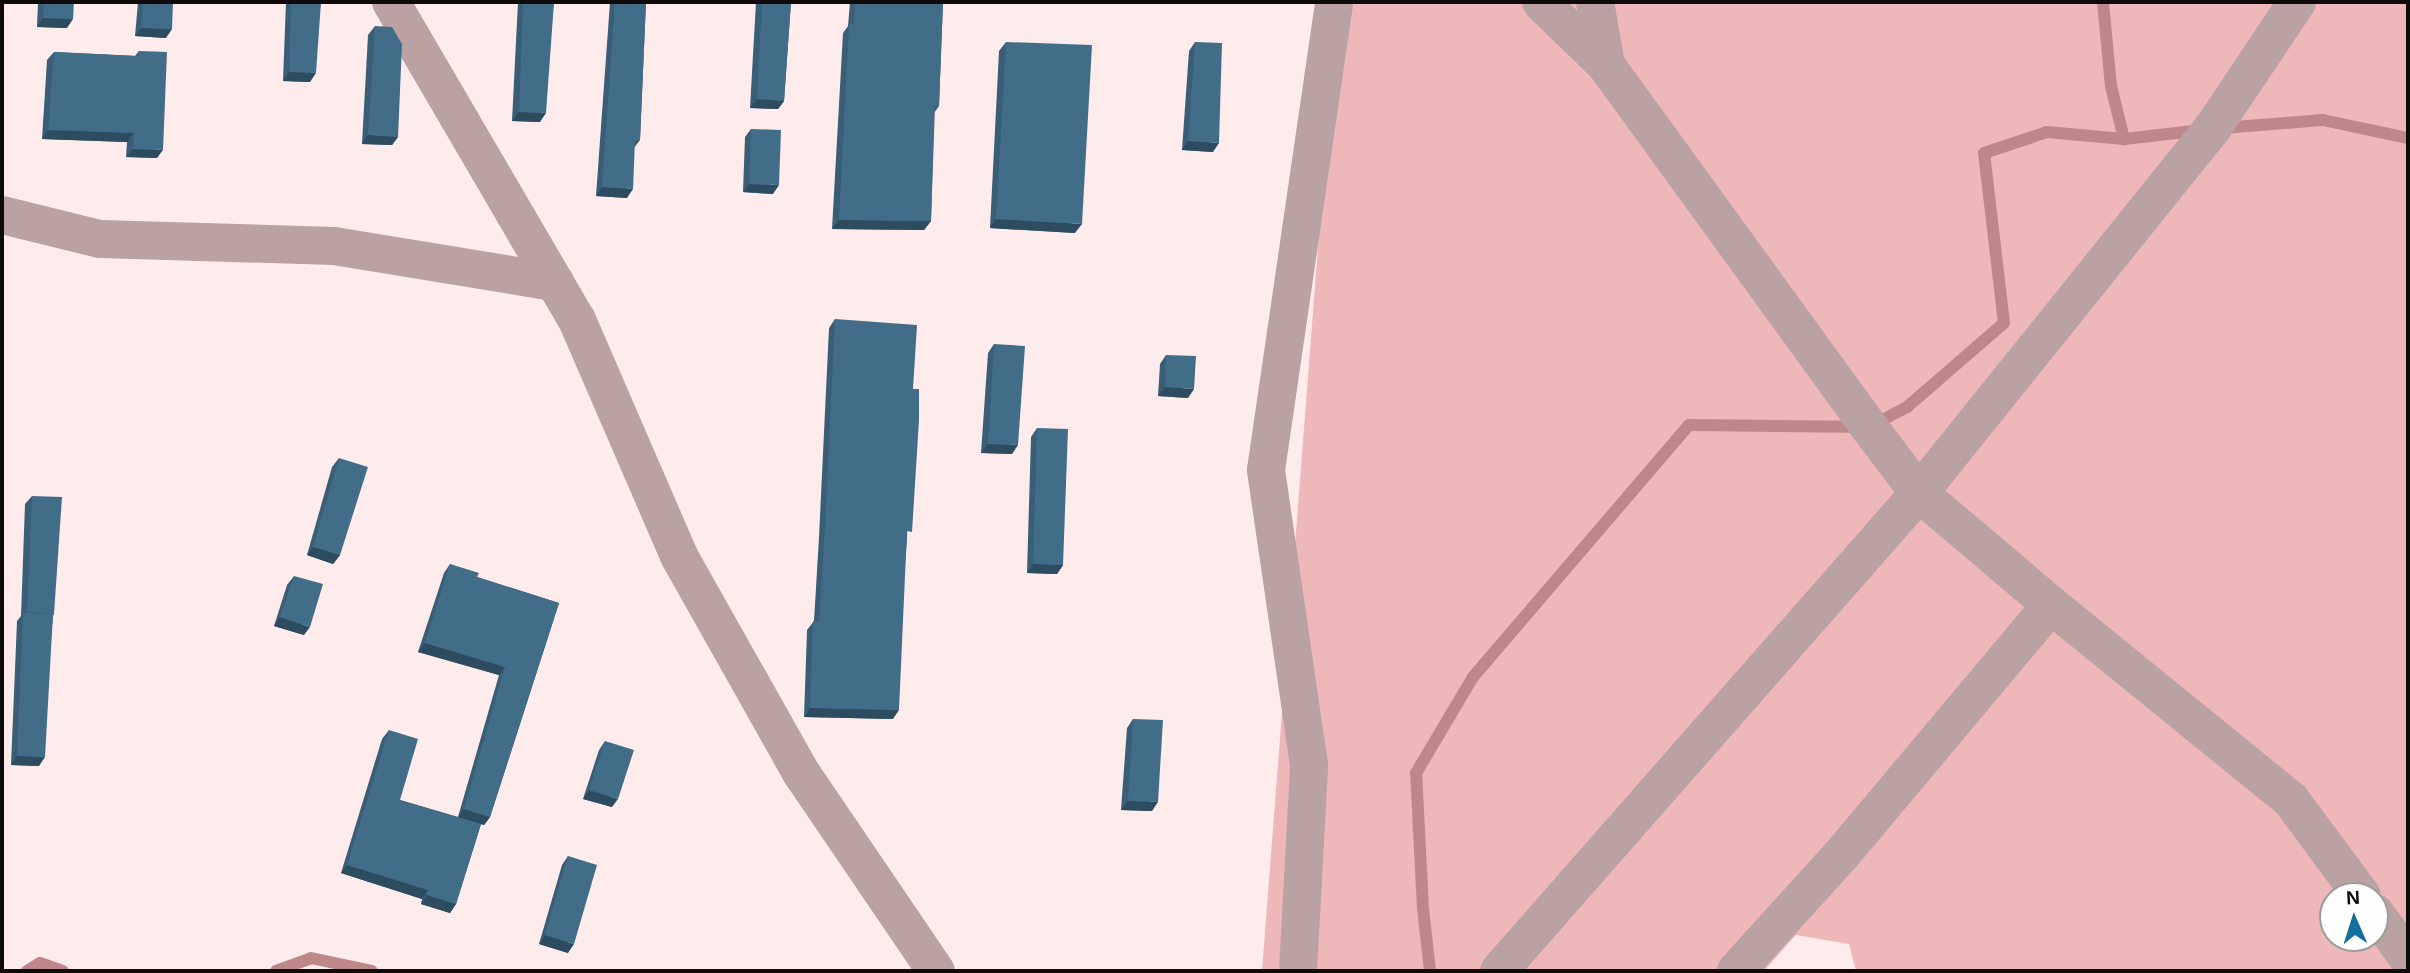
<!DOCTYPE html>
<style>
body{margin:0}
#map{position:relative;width:2410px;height:973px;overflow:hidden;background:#feecec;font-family:Arial,sans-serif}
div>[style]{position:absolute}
.green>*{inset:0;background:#eeb7ba}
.stream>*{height:12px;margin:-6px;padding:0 6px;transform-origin:6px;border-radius:6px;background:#be888b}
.minor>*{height:38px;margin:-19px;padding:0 19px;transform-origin:19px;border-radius:19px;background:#baa1a2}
.wall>*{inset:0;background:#395e76}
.shaded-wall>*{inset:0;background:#2e4c60}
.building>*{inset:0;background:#426d89}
span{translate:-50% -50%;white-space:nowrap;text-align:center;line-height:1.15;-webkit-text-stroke:6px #fefefe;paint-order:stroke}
.frame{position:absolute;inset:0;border:4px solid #0f0a0a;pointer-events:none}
.north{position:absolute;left:2319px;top:882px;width:70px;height:70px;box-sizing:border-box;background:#fefefe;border:2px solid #9e9c9c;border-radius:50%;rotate:357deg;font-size:19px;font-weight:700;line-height:28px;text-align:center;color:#0f0a0a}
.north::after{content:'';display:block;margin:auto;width:24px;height:32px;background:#156f9e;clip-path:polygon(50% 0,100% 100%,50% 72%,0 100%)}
</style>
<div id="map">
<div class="green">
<i style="clip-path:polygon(evenodd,1337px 2px,2408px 2px,2408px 971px,1856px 971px,1849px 944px,1796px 935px,1764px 971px,1262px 971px,1337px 2px,2333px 896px,2375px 896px,2375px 938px,2333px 938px,2333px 896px)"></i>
</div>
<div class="stream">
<i style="left:2103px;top:2px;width:84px;rotate:84.6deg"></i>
<i style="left:2111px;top:86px;width:55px;rotate:76.2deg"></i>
<i style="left:2124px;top:139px;width:79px;rotate:-6.6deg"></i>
<i style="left:2223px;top:128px;width:100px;rotate:-4.6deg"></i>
<i style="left:2323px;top:120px;width:87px;rotate:12deg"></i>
<i style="left:27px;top:971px;width:15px;rotate:-32deg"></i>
<i style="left:40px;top:963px;width:24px;rotate:19deg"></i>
<i style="left:276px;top:971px;width:37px;rotate:-20deg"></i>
<i style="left:311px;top:958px;width:62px;rotate:12deg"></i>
<i style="left:1430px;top:971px;width:62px;rotate:-96.4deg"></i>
<i style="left:1423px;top:909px;width:136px;rotate:-92.9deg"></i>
<i style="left:1416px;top:773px;width:112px;rotate:-59.3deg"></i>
<i style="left:1473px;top:677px;width:332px;rotate:-49.4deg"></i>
<i style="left:1689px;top:425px;width:180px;rotate:0.6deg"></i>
<i style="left:1869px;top:427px;width:43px;rotate:-27.8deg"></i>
<i style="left:1907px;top:407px;width:128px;rotate:-40.9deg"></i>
<i style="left:2004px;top:323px;width:171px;rotate:-96.7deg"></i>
<i style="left:1984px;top:153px;width:66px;rotate:-18.4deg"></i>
<i style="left:2047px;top:132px;width:77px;rotate:5.2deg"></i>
</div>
<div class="minor">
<i style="left:391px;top:2px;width:368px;rotate:59.7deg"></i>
<i style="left:577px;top:320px;width:257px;rotate:66.6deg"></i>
<i style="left:679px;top:556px;width:250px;rotate:60.6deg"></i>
<i style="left:802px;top:774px;width:238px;rotate:55.8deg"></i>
<i style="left:1541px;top:2px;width:91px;rotate:44.1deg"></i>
<i style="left:1595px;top:2px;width:64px;rotate:80.1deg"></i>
<i style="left:1606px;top:65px;width:447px;rotate:54deg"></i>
<i style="left:1869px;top:427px;width:83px;rotate:52.9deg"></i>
<i style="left:1919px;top:493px;width:173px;rotate:40.3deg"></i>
<i style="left:2051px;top:605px;width:325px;rotate:130deg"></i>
<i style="left:1842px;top:854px;width:158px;rotate:132.2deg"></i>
<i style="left:2px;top:215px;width:101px;rotate:13.8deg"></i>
<i style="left:100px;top:239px;width:234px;rotate:1.7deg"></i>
<i style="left:334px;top:246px;width:224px;rotate:9.3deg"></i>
<i style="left:2051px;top:605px;width:309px;rotate:39.1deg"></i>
<i style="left:2291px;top:800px;width:119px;rotate:53.5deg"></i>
<i style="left:2375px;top:913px;width:56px;rotate:53.7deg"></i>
<i style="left:1298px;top:971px;width:206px;rotate:-86.9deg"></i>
<i style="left:1309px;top:765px;width:298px;rotate:-98.3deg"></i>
<i style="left:1266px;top:470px;width:473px;rotate:-81.7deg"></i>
<i style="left:1499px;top:971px;width:636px;rotate:-48.7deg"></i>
<i style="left:1919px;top:493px;width:467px;rotate:-51.2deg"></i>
<i style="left:2212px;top:129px;width:153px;rotate:-56.2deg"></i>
</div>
<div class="wall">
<i style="clip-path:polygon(38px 2px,74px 2px,67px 28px,37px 27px)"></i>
<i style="clip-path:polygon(138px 2px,173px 2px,166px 38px,135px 36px)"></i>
<i style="clip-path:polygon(286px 2px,321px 2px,310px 82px,283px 81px)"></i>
<i style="clip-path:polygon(518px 2px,554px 2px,540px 122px,512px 121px)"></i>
<i style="clip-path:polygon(610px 2px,646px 2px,640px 140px,634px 148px,627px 198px,596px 196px)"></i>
<i style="clip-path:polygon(756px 2px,791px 2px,784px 101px,778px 109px,750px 108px)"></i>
<i style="clip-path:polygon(850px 2px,943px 2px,939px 106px,934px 113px,931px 221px,924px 230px,832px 229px,843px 33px,848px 26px)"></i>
<i style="clip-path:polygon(375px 26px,398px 137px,392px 145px,362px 144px,368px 35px)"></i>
<i style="clip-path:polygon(1006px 42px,1075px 233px,990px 228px,999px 51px)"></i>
<i style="clip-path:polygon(1195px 42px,1213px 152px,1182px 150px,1189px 51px)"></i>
<i style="clip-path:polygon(139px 51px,157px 158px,126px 157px,127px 142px,42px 139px,47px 60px,54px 52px,135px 56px)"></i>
<i style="clip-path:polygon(751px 129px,773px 194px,743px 192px,745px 137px)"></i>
<i style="clip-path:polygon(835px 319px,913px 389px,907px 539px,893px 719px,804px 717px,807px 630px,814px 621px,819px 537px,829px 328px)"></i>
<i style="clip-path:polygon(994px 344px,1012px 454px,981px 453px,988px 353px)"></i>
<i style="clip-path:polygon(1166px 355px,1188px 398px,1158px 396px,1160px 364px)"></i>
<i style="clip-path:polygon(1037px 428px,1063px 565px,1057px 574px,1027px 573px,1031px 437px)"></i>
<i style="clip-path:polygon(339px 458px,340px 555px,333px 564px,307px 555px,332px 467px)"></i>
<i style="clip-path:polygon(32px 496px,54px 614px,53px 616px,39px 766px,11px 765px,17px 621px,21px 616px,25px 504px)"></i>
<i style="clip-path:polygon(450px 564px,477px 577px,559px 603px,490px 817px,484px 825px,481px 824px,456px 904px,450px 913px,421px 904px,422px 899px,341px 873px,382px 739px,389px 730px,400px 800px,458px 817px,499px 675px,418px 652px,444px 573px)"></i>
<i style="clip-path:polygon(294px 576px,304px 635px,274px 626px,287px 585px)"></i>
<i style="clip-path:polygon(1133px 719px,1152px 811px,1121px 810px,1127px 728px)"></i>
<i style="clip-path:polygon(605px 741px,612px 807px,583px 799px,599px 750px)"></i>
<i style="clip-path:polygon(568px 856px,568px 953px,539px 944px,562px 865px)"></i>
</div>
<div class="shaded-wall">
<i style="clip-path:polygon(43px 18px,73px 19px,67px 28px,37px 27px)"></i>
<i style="clip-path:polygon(141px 28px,172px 29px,166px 38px,135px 36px)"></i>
<i style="clip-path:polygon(289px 72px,316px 73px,310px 82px,283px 81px)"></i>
<i style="clip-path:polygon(757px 99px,784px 101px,778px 109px,750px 108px)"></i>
<i style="clip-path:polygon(519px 112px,546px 113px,540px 122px,512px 121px)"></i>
<i style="clip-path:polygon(48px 130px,134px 133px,127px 142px,42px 139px)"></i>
<i style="clip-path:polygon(368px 135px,398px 137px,392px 145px,362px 144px)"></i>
<i style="clip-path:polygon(1188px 141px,1219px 143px,1213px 152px,1182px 150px)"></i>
<i style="clip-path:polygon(133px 149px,163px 150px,157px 158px,126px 157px)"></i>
<i style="clip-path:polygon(749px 184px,779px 185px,773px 194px,743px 192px)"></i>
<i style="clip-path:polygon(602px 187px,633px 189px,627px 198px,596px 196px)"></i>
<i style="clip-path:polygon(996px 219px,1082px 224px,1075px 233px,990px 228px)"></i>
<i style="clip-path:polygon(839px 220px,931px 221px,924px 230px,832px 229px)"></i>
<i style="clip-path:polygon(1165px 387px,1194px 389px,1188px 398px,1158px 396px)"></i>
<i style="clip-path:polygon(988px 444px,1018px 445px,1012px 454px,981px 453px)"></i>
<i style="clip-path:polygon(313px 547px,340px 555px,333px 564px,307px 555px)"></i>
<i style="clip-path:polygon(1033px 564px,1063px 565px,1057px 574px,1027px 573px)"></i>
<i style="clip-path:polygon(280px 617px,310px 627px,304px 635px,274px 626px)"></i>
<i style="clip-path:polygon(425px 643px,505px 667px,499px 675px,418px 652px)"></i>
<i style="clip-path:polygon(810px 708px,899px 710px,893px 719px,804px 717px)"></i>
<i style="clip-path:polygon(17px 756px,45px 757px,39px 766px,11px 765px)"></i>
<i style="clip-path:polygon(589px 790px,618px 799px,612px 807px,583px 799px)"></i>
<i style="clip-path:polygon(1128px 801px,1158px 802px,1152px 811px,1121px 810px)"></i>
<i style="clip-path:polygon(464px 809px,490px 817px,484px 825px,458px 817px)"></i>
<i style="clip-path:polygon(347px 865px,428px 890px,422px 899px,341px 873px)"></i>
<i style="clip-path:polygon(427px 895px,456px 904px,450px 913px,421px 904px)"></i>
<i style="clip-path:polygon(545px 935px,574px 944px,568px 953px,539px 944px)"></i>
</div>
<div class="building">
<i style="clip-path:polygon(44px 2px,74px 2px,73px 19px,43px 18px)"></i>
<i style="clip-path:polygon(143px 2px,173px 2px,172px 29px,141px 28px)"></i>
<i style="clip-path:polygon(291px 2px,321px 2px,316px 73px,289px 72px)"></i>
<i style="clip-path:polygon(523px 2px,554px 2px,546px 113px,519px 112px)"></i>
<i style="clip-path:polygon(615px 2px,646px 2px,640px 140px,635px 140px,633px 189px,602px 187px)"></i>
<i style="clip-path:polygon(762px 2px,791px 2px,784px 101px,757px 99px)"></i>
<i style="clip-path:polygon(855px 2px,943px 2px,939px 106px,935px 106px,931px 221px,839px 220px,849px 24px,854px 24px)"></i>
<i style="clip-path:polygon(375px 26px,392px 27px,402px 44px,398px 137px,368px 135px)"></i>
<i style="clip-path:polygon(1006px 42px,1092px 45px,1082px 224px,996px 219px)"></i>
<i style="clip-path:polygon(1195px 42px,1222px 43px,1219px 143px,1188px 141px)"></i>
<i style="clip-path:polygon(139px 51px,167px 52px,163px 150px,133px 149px,134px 133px,48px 130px,54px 52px,139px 56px)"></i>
<i style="clip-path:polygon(751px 129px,781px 130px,779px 185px,749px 184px)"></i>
<i style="clip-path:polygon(835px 319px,917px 325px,913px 389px,919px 389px,919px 420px,912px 532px,907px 531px,899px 710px,810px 708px,813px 621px,819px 622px,825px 528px)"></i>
<i style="clip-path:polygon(994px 344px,1025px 346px,1018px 445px,988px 444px)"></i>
<i style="clip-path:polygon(1166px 355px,1196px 356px,1194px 389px,1165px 387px)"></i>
<i style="clip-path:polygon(1037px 428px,1068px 429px,1063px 565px,1033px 564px)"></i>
<i style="clip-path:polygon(339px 458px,368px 467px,340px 555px,313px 547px)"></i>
<i style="clip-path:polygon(32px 496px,62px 497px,54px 614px,27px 612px)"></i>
<i style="clip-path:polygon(450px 564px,479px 573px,477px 577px,559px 603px,490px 817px,464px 809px,505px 667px,425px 643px)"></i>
<i style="clip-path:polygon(294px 576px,323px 584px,310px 627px,280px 617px)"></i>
<i style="clip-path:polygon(23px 613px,53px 614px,45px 757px,17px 756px)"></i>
<i style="clip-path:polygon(1133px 719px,1163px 720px,1158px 802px,1128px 801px)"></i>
<i style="clip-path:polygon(389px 730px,418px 739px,400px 800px,481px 824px,456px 904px,427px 895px,428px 890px,347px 865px)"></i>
<i style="clip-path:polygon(605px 741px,634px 750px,618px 799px,589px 790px)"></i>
<i style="clip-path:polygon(568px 856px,597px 865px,574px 944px,545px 935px)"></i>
</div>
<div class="frame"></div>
<div class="north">N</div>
</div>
